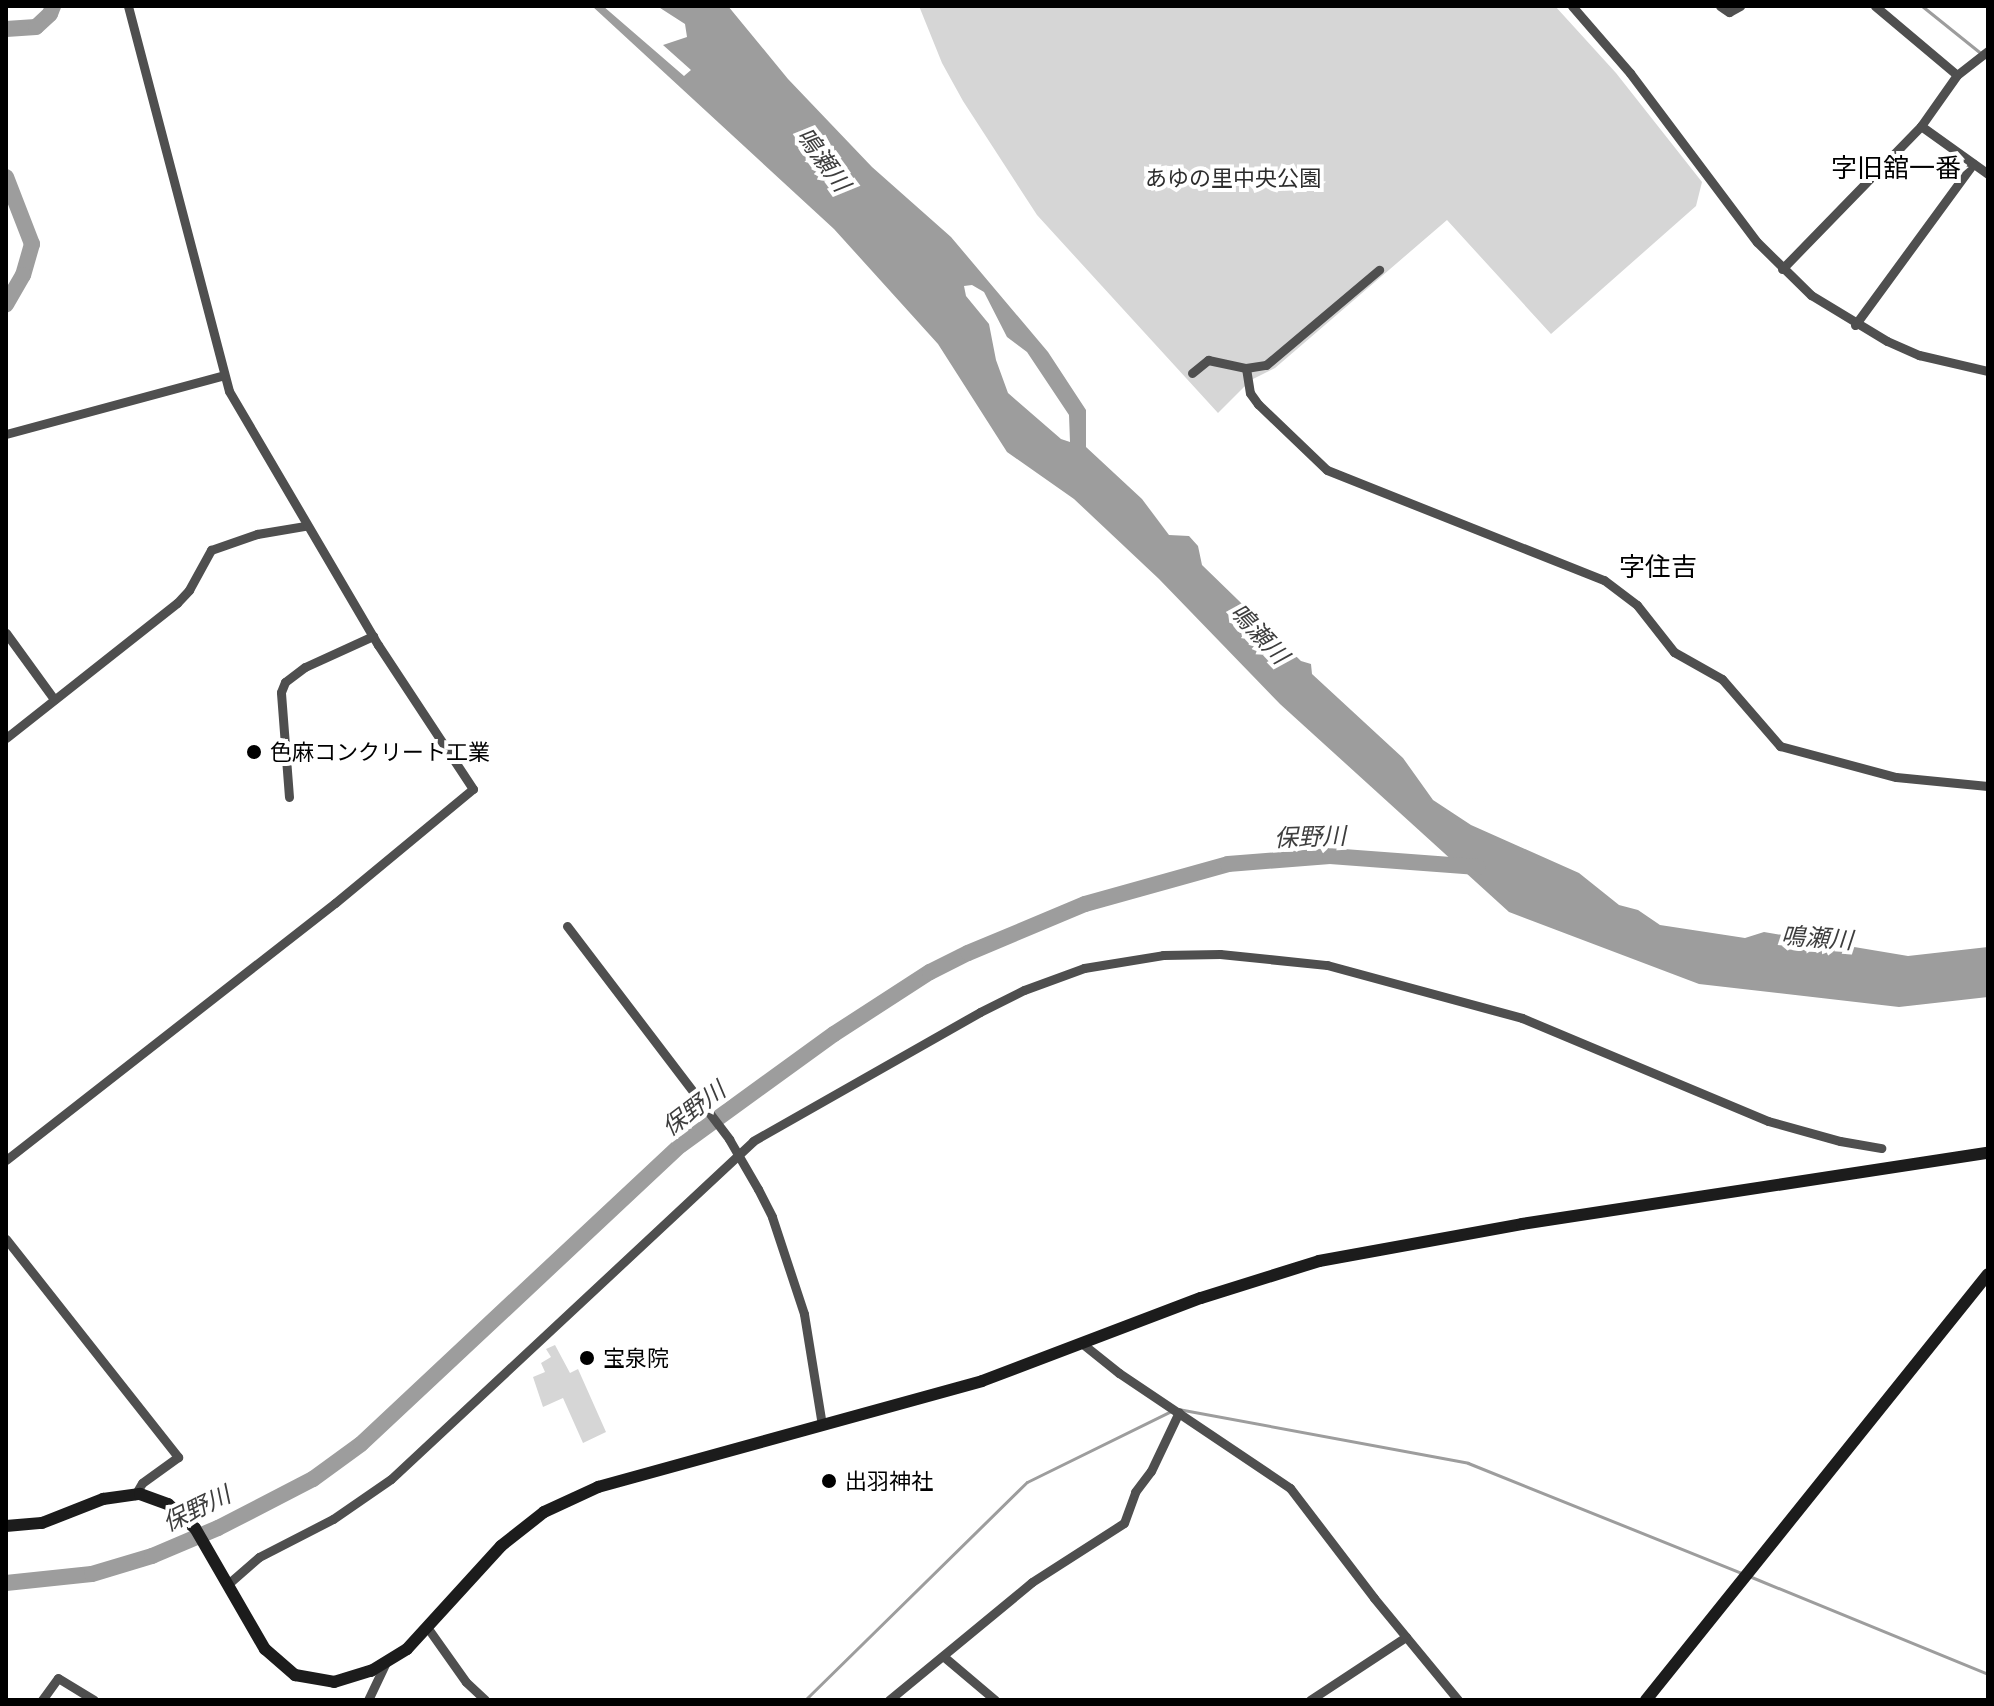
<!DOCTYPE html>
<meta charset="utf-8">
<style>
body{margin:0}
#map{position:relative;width:1994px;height:1706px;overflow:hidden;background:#fff;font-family:"Open Sans","Noto Sans JP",sans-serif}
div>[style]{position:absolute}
.green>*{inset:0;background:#d6d6d6}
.water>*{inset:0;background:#9d9d9d}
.stream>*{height:3px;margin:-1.5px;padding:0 1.5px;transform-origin:1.5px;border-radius:1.5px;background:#9d9d9d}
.river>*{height:16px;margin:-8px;padding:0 8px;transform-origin:8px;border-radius:8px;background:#9d9d9d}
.street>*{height:9px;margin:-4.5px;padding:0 4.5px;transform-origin:4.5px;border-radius:4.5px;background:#4f4f4f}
.secondary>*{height:12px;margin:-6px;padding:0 6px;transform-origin:6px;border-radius:6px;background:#1c1c1c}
.dots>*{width:22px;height:22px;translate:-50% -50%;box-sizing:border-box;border:4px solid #fff;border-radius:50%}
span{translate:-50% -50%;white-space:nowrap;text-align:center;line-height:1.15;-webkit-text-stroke:8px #fff;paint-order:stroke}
.park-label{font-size:22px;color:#2d2d2d}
.poi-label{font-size:22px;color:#000}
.left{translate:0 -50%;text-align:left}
.water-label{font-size:24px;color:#3e3e3e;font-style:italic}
.quarter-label{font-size:26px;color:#000}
.frame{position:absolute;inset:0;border:8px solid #000;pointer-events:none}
</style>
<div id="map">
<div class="green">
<i style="clip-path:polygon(919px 6px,1555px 6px,1616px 73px,1702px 182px,1696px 206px,1551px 334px,1447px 220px,1275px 368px,1251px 380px,1218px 413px,1037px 215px,963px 101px,942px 63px)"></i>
<i style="clip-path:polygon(555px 1345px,570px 1373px,578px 1369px,606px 1432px,583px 1443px,563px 1398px,543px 1407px,533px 1377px,545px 1372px,541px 1363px,551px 1357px,546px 1349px)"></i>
</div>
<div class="water">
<i style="clip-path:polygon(evenodd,592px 6px,603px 6px,684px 76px,691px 70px,663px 45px,687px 37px,685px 24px,657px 6px,728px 6px,788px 79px,872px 167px,951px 237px,1048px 352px,1086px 410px,1086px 447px,1142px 499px,1169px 535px,1189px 536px,1198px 546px,1202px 565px,1301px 661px,1311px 664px,1312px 674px,1403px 758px,1433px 800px,1471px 825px,1579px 873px,1619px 905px,1638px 910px,1660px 925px,1745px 938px,1764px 932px,1908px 956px,1988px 947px,1988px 997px,1899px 1007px,1699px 984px,1509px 912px,1280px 704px,1159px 579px,1074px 499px,1007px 452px,938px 344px,834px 229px,592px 6px,972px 285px,984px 292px,1007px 337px,1027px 352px,1069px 415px,1070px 442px,1061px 439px,1008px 393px,996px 360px,989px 324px,966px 296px,964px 286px,972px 285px)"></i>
</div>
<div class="stream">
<i style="left:1922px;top:6px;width:85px;rotate:38.8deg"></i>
<i style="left:1178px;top:1409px;width:295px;rotate:10.5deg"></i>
<i style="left:1468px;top:1463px;width:295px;rotate:21.9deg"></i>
<i style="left:1749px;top:1576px;width:258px;rotate:22.3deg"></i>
<i style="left:805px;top:1700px;width:311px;rotate:-44.5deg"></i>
<i style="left:1027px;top:1482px;width:161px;rotate:-26.2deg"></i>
</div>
<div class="river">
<i style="left:6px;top:29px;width:30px;rotate:-4deg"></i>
<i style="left:36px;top:27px;width:19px;rotate:-43deg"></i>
<i style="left:50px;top:14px;width:9px;rotate:-69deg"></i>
<i style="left:6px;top:177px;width:72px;rotate:68.8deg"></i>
<i style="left:32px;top:244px;width:32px;rotate:106deg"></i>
<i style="left:23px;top:275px;width:34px;rotate:120deg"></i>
<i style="left:6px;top:1583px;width:86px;rotate:-6deg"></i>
<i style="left:92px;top:1574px;width:63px;rotate:-16.7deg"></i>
<i style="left:152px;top:1556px;width:72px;rotate:-23deg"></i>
<i style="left:218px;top:1528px;width:107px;rotate:-27.3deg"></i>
<i style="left:313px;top:1479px;width:59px;rotate:-36.1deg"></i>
<i style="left:361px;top:1444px;width:438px;rotate:-43.1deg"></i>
<i style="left:681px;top:1145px;width:189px;rotate:-36deg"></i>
<i style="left:834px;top:1034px;width:114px;rotate:-32.9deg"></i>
<i style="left:930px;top:972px;width:42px;rotate:-26.6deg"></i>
<i style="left:968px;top:953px;width:127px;rotate:-22.7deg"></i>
<i style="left:1085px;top:904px;width:148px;rotate:-15.6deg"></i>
<i style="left:1228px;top:864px;width:102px;rotate:-4.5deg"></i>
<i style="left:1330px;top:856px;width:148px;rotate:4.3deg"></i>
</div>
<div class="street">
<i style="left:1572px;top:6px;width:89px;rotate:49.1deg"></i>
<i style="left:1630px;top:73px;width:211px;rotate:53.1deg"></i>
<i style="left:1757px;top:242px;width:76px;rotate:44.5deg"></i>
<i style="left:1811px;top:295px;width:89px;rotate:31.2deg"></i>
<i style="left:1887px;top:341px;width:35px;rotate:24deg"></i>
<i style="left:1919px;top:355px;width:71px;rotate:13.1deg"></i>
<i style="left:1720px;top:6px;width:11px;rotate:34deg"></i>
<i style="left:1729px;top:12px;width:13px;rotate:-29deg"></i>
<i style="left:1875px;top:6px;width:107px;rotate:40.1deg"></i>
<i style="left:1921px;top:126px;width:82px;rotate:35.6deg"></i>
<i style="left:1782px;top:269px;width:199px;rotate:-45.8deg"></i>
<i style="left:1921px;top:126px;width:62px;rotate:-54.8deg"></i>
<i style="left:1957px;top:75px;width:39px;rotate:-38deg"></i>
<i style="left:1855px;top:325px;width:200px;rotate:-53.8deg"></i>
<i style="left:1246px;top:368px;width:25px;rotate:81deg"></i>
<i style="left:1250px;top:393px;width:14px;rotate:54deg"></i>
<i style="left:1258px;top:404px;width:95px;rotate:43.7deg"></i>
<i style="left:1327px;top:470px;width:298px;rotate:21.7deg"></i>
<i style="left:1604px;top:580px;width:41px;rotate:37.1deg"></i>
<i style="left:1637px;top:605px;width:60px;rotate:51.8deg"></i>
<i style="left:1674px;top:652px;width:55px;rotate:29.4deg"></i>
<i style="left:1722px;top:679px;width:89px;rotate:49.1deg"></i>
<i style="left:1780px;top:746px;width:120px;rotate:15deg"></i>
<i style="left:1896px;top:777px;width:92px;rotate:5.6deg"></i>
<i style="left:1192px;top:373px;width:21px;rotate:-39deg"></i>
<i style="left:1208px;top:360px;width:39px;rotate:12deg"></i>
<i style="left:1246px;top:368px;width:20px;rotate:-9deg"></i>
<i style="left:1266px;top:365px;width:148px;rotate:-40.1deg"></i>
<i style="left:6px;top:434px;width:226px;rotate:-15.1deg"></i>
<i style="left:6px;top:633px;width:82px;rotate:54deg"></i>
<i style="left:6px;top:738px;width:218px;rotate:-38.3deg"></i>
<i style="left:177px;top:603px;width:18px;rotate:-47deg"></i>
<i style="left:189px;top:590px;width:46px;rotate:-61.2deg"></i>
<i style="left:211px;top:550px;width:49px;rotate:-19.2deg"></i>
<i style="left:257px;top:534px;width:49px;rotate:-9.5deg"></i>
<i style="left:289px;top:797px;width:105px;rotate:-94.4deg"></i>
<i style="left:281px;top:692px;width:11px;rotate:-68deg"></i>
<i style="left:285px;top:682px;width:25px;rotate:-37deg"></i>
<i style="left:305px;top:667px;width:75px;rotate:-24.5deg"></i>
<i style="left:567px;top:926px;width:268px;rotate:52.7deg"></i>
<i style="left:729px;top:1139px;width:58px;rotate:59.9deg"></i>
<i style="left:758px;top:1189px;width:31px;rotate:63deg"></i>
<i style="left:772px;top:1217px;width:102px;rotate:71.7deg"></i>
<i style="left:804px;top:1314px;width:112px;rotate:80.8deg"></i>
<i style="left:6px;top:1160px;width:417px;rotate:-38deg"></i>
<i style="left:335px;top:903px;width:179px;rotate:-39.6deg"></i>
<i style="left:473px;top:789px;width:173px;rotate:-123.4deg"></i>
<i style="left:378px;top:645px;width:294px;rotate:-120.4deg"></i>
<i style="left:229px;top:391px;width:398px;rotate:-104.7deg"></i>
<i style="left:6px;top:1239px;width:278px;rotate:51.7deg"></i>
<i style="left:178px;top:1457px;width:44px;rotate:144.2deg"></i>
<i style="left:142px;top:1483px;width:14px;rotate:120deg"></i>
<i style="left:1084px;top:1345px;width:45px;rotate:38.7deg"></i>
<i style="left:1119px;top:1373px;width:206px;rotate:33.9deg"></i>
<i style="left:1290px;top:1488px;width:138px;rotate:52.6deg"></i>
<i style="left:1374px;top:1598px;width:132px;rotate:50.5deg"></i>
<i style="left:228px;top:1584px;width:41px;rotate:-41.1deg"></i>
<i style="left:259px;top:1557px;width:83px;rotate:-27.2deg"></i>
<i style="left:333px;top:1519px;width:70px;rotate:-34.6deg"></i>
<i style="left:391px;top:1479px;width:495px;rotate:-43deg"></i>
<i style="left:753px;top:1141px;width:261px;rotate:-29.6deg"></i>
<i style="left:980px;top:1012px;width:49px;rotate:-26.6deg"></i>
<i style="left:1024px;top:990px;width:64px;rotate:-20.1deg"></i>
<i style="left:1084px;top:968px;width:80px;rotate:-9.3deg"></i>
<i style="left:1163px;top:955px;width:57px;rotate:-1deg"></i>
<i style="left:1220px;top:954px;width:108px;rotate:5.9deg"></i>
<i style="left:1327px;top:965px;width:202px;rotate:15.2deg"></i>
<i style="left:1522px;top:1018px;width:267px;rotate:22.7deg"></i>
<i style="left:1768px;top:1121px;width:75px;rotate:15.5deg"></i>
<i style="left:1840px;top:1141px;width:42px;rotate:9.7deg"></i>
<i style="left:427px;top:1627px;width:67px;rotate:54.7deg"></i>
<i style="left:466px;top:1682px;width:26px;rotate:43deg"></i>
<i style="left:943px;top:1656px;width:68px;rotate:40.2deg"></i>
<i style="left:42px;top:1700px;width:27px;rotate:-54deg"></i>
<i style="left:58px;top:1678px;width:42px;rotate:31.4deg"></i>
<i style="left:368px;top:1700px;width:44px;rotate:-64.6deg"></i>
<i style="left:889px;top:1700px;width:185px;rotate:-39.5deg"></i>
<i style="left:1032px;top:1582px;width:109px;rotate:-32.7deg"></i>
<i style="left:1124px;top:1523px;width:33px;rotate:-70deg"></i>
<i style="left:1135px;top:1492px;width:26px;rotate:-53deg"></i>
<i style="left:1151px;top:1471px;width:65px;rotate:-64.6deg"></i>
<i style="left:1310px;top:1700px;width:115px;rotate:-33.3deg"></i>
</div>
<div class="secondary">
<i style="left:6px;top:1526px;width:36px;rotate:-5deg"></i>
<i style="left:42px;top:1523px;width:66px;rotate:-21.5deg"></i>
<i style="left:103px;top:1499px;width:37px;rotate:-8deg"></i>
<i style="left:140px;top:1494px;width:30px;rotate:20deg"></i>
<i style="left:168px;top:1504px;width:36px;rotate:42deg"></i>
<i style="left:195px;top:1528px;width:140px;rotate:60deg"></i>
<i style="left:265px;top:1649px;width:40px;rotate:41deg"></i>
<i style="left:295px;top:1675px;width:40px;rotate:10deg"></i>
<i style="left:334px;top:1682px;width:39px;rotate:-17deg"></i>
<i style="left:371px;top:1671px;width:42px;rotate:-31.4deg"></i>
<i style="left:407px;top:1649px;width:139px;rotate:-47.6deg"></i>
<i style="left:501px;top:1546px;width:55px;rotate:-38.3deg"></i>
<i style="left:544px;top:1512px;width:60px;rotate:-24.8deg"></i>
<i style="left:598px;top:1487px;width:398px;rotate:-15.4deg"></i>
<i style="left:982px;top:1381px;width:234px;rotate:-20.8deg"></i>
<i style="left:1201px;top:1298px;width:124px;rotate:-17.4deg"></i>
<i style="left:1319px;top:1261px;width:206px;rotate:-10.3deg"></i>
<i style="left:1522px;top:1224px;width:471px;rotate:-8.7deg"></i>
<i style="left:1646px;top:1700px;width:546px;rotate:-51.24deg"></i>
</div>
<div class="dots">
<i style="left:254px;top:752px;background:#000"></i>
<i style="left:587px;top:1358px;background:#000"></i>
<i style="left:829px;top:1481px;background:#000"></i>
</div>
<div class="park-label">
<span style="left:1233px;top:178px">あゆの里中央公園</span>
</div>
<div class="poi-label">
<span class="left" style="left:270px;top:752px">色麻コンクリート工業</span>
<span class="left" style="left:603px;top:1358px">宝泉院</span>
<span class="left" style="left:845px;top:1481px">出羽神社</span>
</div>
<div class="water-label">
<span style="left:824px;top:159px;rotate:54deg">鳴瀬川</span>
<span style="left:1260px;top:633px;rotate:47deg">鳴瀬川</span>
<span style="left:1310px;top:836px;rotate:-2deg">保野川</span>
<span style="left:1817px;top:937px;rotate:4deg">鳴瀬川</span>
<span style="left:693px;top:1108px;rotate:-37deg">保野川</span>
<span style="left:196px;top:1508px;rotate:-26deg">保野川</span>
</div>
<div class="quarter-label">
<span style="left:1896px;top:168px">字旧舘一番</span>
<span style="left:1658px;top:567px">字住吉</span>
</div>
<div class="frame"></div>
</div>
